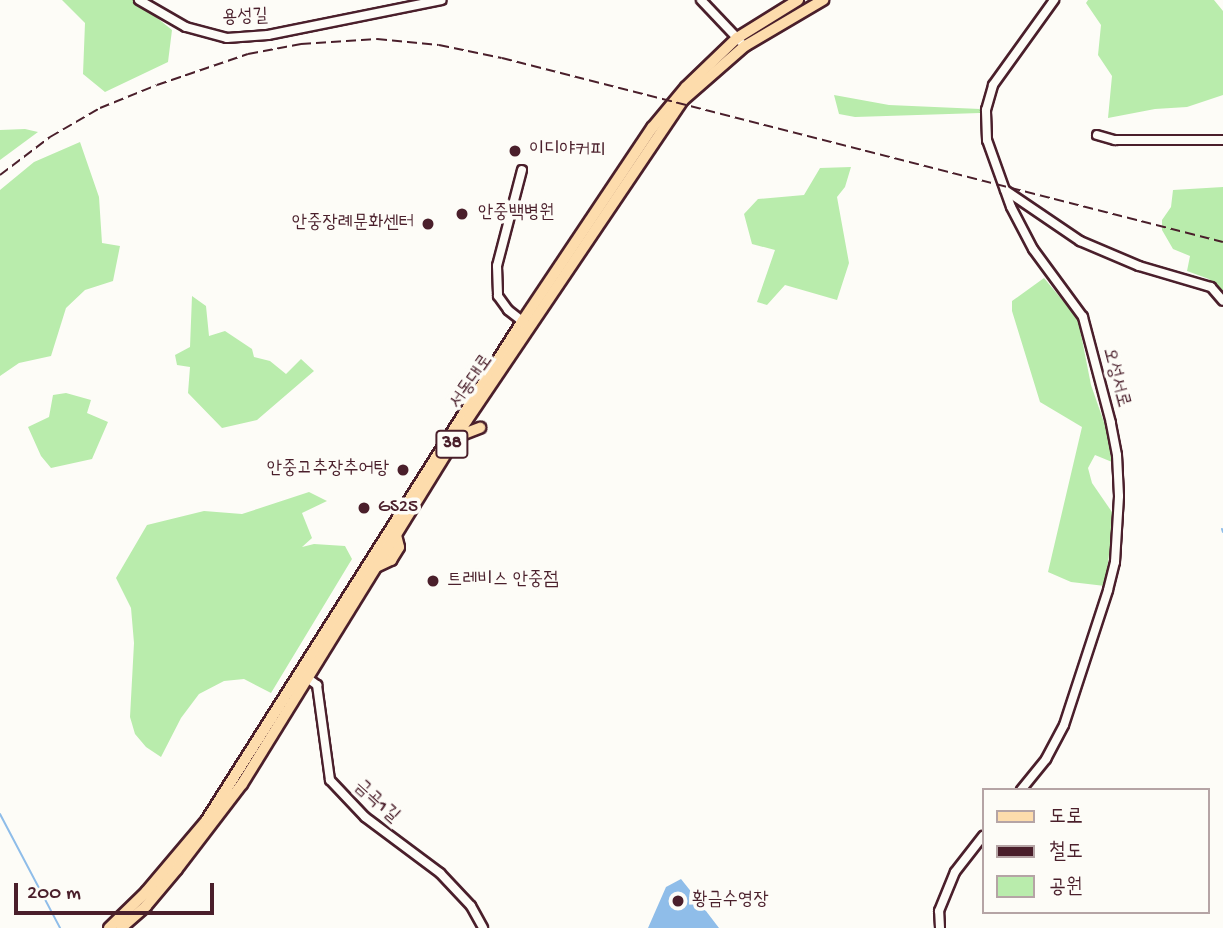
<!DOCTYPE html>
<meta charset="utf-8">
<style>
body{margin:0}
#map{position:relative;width:1223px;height:928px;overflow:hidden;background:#fdfcf7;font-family:"Gochi Hand","Poor Story",sans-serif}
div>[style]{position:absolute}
.green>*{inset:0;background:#b9ecac}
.water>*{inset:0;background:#8fbde9}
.stream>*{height:2px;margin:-1px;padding:0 1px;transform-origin:1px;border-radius:1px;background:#8fbde9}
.roads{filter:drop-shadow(2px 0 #4a1f2b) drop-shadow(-2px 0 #4a1f2b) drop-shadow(0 2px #4a1f2b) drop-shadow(0 -2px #4a1f2b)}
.minor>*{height:8px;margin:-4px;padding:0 4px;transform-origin:4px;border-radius:4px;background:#fdfcf7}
.major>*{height:10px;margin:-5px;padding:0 5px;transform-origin:5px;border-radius:5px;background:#fddcac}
.rail>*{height:2px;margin-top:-1px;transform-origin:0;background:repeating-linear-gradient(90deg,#4a1f2b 0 10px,transparent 0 15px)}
.dots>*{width:19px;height:19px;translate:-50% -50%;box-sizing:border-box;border:4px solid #fdfcf7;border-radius:50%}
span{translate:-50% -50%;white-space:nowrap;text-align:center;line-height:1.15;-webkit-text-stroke:7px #fdfcf7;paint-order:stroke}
.shield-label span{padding:2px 5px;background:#fdfcf7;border:2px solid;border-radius:5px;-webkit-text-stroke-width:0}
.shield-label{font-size:18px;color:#4a1f2b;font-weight:700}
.street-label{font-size:19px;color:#4a1f2b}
.poi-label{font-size:19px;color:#4a1f2b}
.left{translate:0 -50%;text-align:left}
.right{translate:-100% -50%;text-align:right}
.legend{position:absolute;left:982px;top:788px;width:228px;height:126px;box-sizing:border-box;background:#fdfcf7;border:2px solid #b5a4a5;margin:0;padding:9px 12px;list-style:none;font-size:21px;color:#4a1f2b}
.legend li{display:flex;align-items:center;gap:14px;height:35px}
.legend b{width:35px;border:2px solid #b5a4a5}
.scale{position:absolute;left:14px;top:883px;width:200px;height:32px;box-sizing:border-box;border:4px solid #4a1f2b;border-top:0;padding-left:9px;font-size:21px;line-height:24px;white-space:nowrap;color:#4a1f2b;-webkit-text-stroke:5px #fdfcf7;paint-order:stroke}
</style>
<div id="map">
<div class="green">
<i style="clip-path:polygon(62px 0,135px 0,172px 30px,168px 62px,105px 92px,83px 74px,85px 23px)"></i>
<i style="clip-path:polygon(1088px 0,1214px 0,1223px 11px,1223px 95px,1187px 107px,1155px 109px,1108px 118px,1112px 76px,1098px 55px,1101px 25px,1086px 3px)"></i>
<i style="clip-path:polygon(834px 95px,889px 105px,980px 109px,980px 113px,855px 117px,839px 114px)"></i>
<i style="clip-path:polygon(25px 129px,38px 132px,0 160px,0 130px)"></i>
<i style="clip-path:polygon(80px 142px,99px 197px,102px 243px,120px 246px,113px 281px,85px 290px,66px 308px,51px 356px,19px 363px,0 376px,0 190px,34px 162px)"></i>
<i style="clip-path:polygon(851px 167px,845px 187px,837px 197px,849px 263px,837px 300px,785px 285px,767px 305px,757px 302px,775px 250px,752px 244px,744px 214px,758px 199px,804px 195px,820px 168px)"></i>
<i style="clip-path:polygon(1223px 187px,1223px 297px,1209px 279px,1187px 271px,1190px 256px,1173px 249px,1162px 230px,1162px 220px,1171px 207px,1173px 190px)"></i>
<i style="clip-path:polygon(1044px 278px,1078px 319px,1091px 385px,1106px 428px,1112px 462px,1095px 455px,1088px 468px,1092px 483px,1114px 515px,1105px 586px,1071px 582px,1048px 572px,1082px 427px,1040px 402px,1012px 311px,1012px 301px)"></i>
<i style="clip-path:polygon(192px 296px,206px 306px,209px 336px,225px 331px,252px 349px,254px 357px,270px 361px,286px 374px,301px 359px,314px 371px,257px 420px,222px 428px,188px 393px,190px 367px,177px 365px,175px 355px,190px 347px)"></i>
<i style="clip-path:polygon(66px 393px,91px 400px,87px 413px,108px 422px,92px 459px,51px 468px,41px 456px,28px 427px,49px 417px,53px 395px)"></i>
<i style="clip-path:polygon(309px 492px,327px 501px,302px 513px,312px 538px,302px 547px,314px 544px,345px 546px,352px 559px,271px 693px,244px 679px,224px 681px,199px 694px,181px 718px,161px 757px,146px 747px,135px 734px,130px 717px,134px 643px,131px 608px,116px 578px,147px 525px,204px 511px,242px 514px)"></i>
</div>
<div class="water">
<i style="clip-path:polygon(681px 879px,697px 899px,695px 904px,706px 911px,719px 928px,648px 928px,666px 887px)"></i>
</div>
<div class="stream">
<i style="left:1222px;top:529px;width:3px;rotate:72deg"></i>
<i style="left:0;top:814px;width:129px;rotate:62.2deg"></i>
</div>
<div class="roads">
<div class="minor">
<i style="left:139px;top:0;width:54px;rotate:29.9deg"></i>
<i style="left:186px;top:27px;width:42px;rotate:15deg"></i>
<i style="left:227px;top:38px;width:41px;rotate:-4.2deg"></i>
<i style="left:268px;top:35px;width:177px;rotate:-11.4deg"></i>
<i style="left:701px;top:0;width:57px;rotate:46.4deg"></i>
<i style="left:1097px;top:135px;width:19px;rotate:16deg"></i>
<i style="left:1115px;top:140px;width:108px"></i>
<i style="left:522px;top:170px;width:99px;rotate:104.6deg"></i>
<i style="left:497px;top:266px;width:30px;rotate:88deg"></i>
<i style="left:498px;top:296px;width:17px;rotate:54deg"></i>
<i style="left:508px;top:310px;width:23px;rotate:38deg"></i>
<i style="left:1005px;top:190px;width:91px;rotate:34.2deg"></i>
<i style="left:1080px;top:241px;width:64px;rotate:23deg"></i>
<i style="left:1139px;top:266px;width:75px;rotate:16.3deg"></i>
<i style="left:1211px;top:287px;width:18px;rotate:49deg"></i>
<i style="left:306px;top:677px;width:14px;rotate:36deg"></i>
<i style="left:317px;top:685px;width:96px;rotate:82.2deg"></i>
<i style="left:330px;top:780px;width:51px;rotate:46.6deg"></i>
<i style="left:365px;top:817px;width:94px;rotate:36.7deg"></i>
<i style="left:440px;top:873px;width:45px;rotate:46.8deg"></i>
<i style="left:471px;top:906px;width:25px;rotate:61deg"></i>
<i style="left:1021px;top:790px;width:40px;rotate:-51deg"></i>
<i style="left:1046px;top:759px;width:38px;rotate:-62deg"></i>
<i style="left:1064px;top:725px;width:142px;rotate:-71.9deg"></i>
<i style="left:1108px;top:590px;width:29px;rotate:-76deg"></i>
<i style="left:1115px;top:562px;width:66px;rotate:-86.5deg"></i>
<i style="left:1119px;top:496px;width:41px;rotate:-92.8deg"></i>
<i style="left:1117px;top:455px;width:33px;rotate:-101deg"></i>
<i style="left:1111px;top:423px;width:110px;rotate:-104.8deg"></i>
<i style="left:1083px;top:317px;width:84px;rotate:-126.3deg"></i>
<i style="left:1033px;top:249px;width:47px;rotate:-117.6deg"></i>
<i style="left:1011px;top:207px;width:71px;rotate:-109.7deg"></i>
<i style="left:987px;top:140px;width:30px;rotate:-92deg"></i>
<i style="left:986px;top:110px;width:26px;rotate:-74deg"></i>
<i style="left:993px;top:85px;width:105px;rotate:-54.3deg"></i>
<i style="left:940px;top:928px;width:17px;rotate:-93deg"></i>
<i style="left:939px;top:911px;width:42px;rotate:-67.7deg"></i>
<i style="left:955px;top:872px;width:46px;rotate:-52.1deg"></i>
</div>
<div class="major">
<i style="left:456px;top:437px;width:26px;rotate:-21deg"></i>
<i style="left:376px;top:567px;width:17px;rotate:-25deg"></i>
<i style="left:391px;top:560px;width:15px;rotate:-58deg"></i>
<i style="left:399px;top:547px;width:12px;rotate:-104deg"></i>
<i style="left:109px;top:928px;width:52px;rotate:-44.2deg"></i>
<i style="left:146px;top:892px;width:93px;rotate:-49.8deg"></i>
<i style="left:206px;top:821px;width:591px;rotate:-57.66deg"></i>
<i style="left:522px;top:322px;width:234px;rotate:-56.2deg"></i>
<i style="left:652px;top:128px;width:53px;rotate:-50.3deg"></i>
<i style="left:686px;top:87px;width:71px;rotate:-43.9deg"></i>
<i style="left:737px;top:38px;width:72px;rotate:-31.9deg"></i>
<i style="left:121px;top:928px;width:33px;rotate:-41deg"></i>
<i style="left:146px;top:906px;width:48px;rotate:-50deg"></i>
<i style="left:177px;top:869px;width:107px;rotate:-52.6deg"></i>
<i style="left:242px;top:784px;width:428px;rotate:-58.3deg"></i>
<i style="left:467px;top:420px;width:386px;rotate:-56deg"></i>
<i style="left:683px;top:100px;width:82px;rotate:-41.1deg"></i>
<i style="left:745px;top:46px;width:91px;rotate:-30.5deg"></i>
</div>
</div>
<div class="rail">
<i style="left:0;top:175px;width:63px;rotate:-37.2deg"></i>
<i style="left:50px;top:137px;width:58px;rotate:-30.1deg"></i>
<i style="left:100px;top:108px;width:61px;rotate:-22deg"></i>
<i style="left:157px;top:85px;width:96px;rotate:-18.8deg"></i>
<i style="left:248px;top:54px;width:54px;rotate:-10.7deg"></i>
<i style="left:301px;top:44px;width:76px;rotate:-3.8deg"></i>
<i style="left:377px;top:39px;width:62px;rotate:5.5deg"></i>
<i style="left:439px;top:45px;width:64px;rotate:11.7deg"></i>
<i style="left:502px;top:58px;width:744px;rotate:14.32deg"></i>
</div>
<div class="dots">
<i style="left:515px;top:151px;background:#4a1f2b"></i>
<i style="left:462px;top:214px;background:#4a1f2b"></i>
<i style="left:428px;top:224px;background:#4a1f2b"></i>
<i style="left:403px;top:470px;background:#4a1f2b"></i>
<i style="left:364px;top:508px;background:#4a1f2b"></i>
<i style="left:433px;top:581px;background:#4a1f2b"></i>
<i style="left:678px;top:901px;background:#4a1f2b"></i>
</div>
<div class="shield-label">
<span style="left:452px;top:444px">38</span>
</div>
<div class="street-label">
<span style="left:245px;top:18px;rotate:-2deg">용성길</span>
<span style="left:1115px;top:378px;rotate:75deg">오성서로</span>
<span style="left:472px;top:382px;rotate:-55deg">서동대로</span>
<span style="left:376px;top:802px;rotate:42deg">금곡1길</span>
</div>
<div class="poi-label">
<span class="left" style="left:529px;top:151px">이디야커피</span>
<span class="left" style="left:478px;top:214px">안중백병원</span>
<span class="right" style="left:414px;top:224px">안중장례문화센터</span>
<span class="right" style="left:389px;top:470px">안중고추장추어탕</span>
<span class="left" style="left:378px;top:508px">GS25</span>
<span class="left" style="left:447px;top:581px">트레비스 안중점</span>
<span class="left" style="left:692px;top:901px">황금수영장</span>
</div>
<ul class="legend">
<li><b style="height:9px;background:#fddcac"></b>도로</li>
<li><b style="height:9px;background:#4a1f2b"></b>철도</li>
<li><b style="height:19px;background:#b9ecac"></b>공원</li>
</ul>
<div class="scale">200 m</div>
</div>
